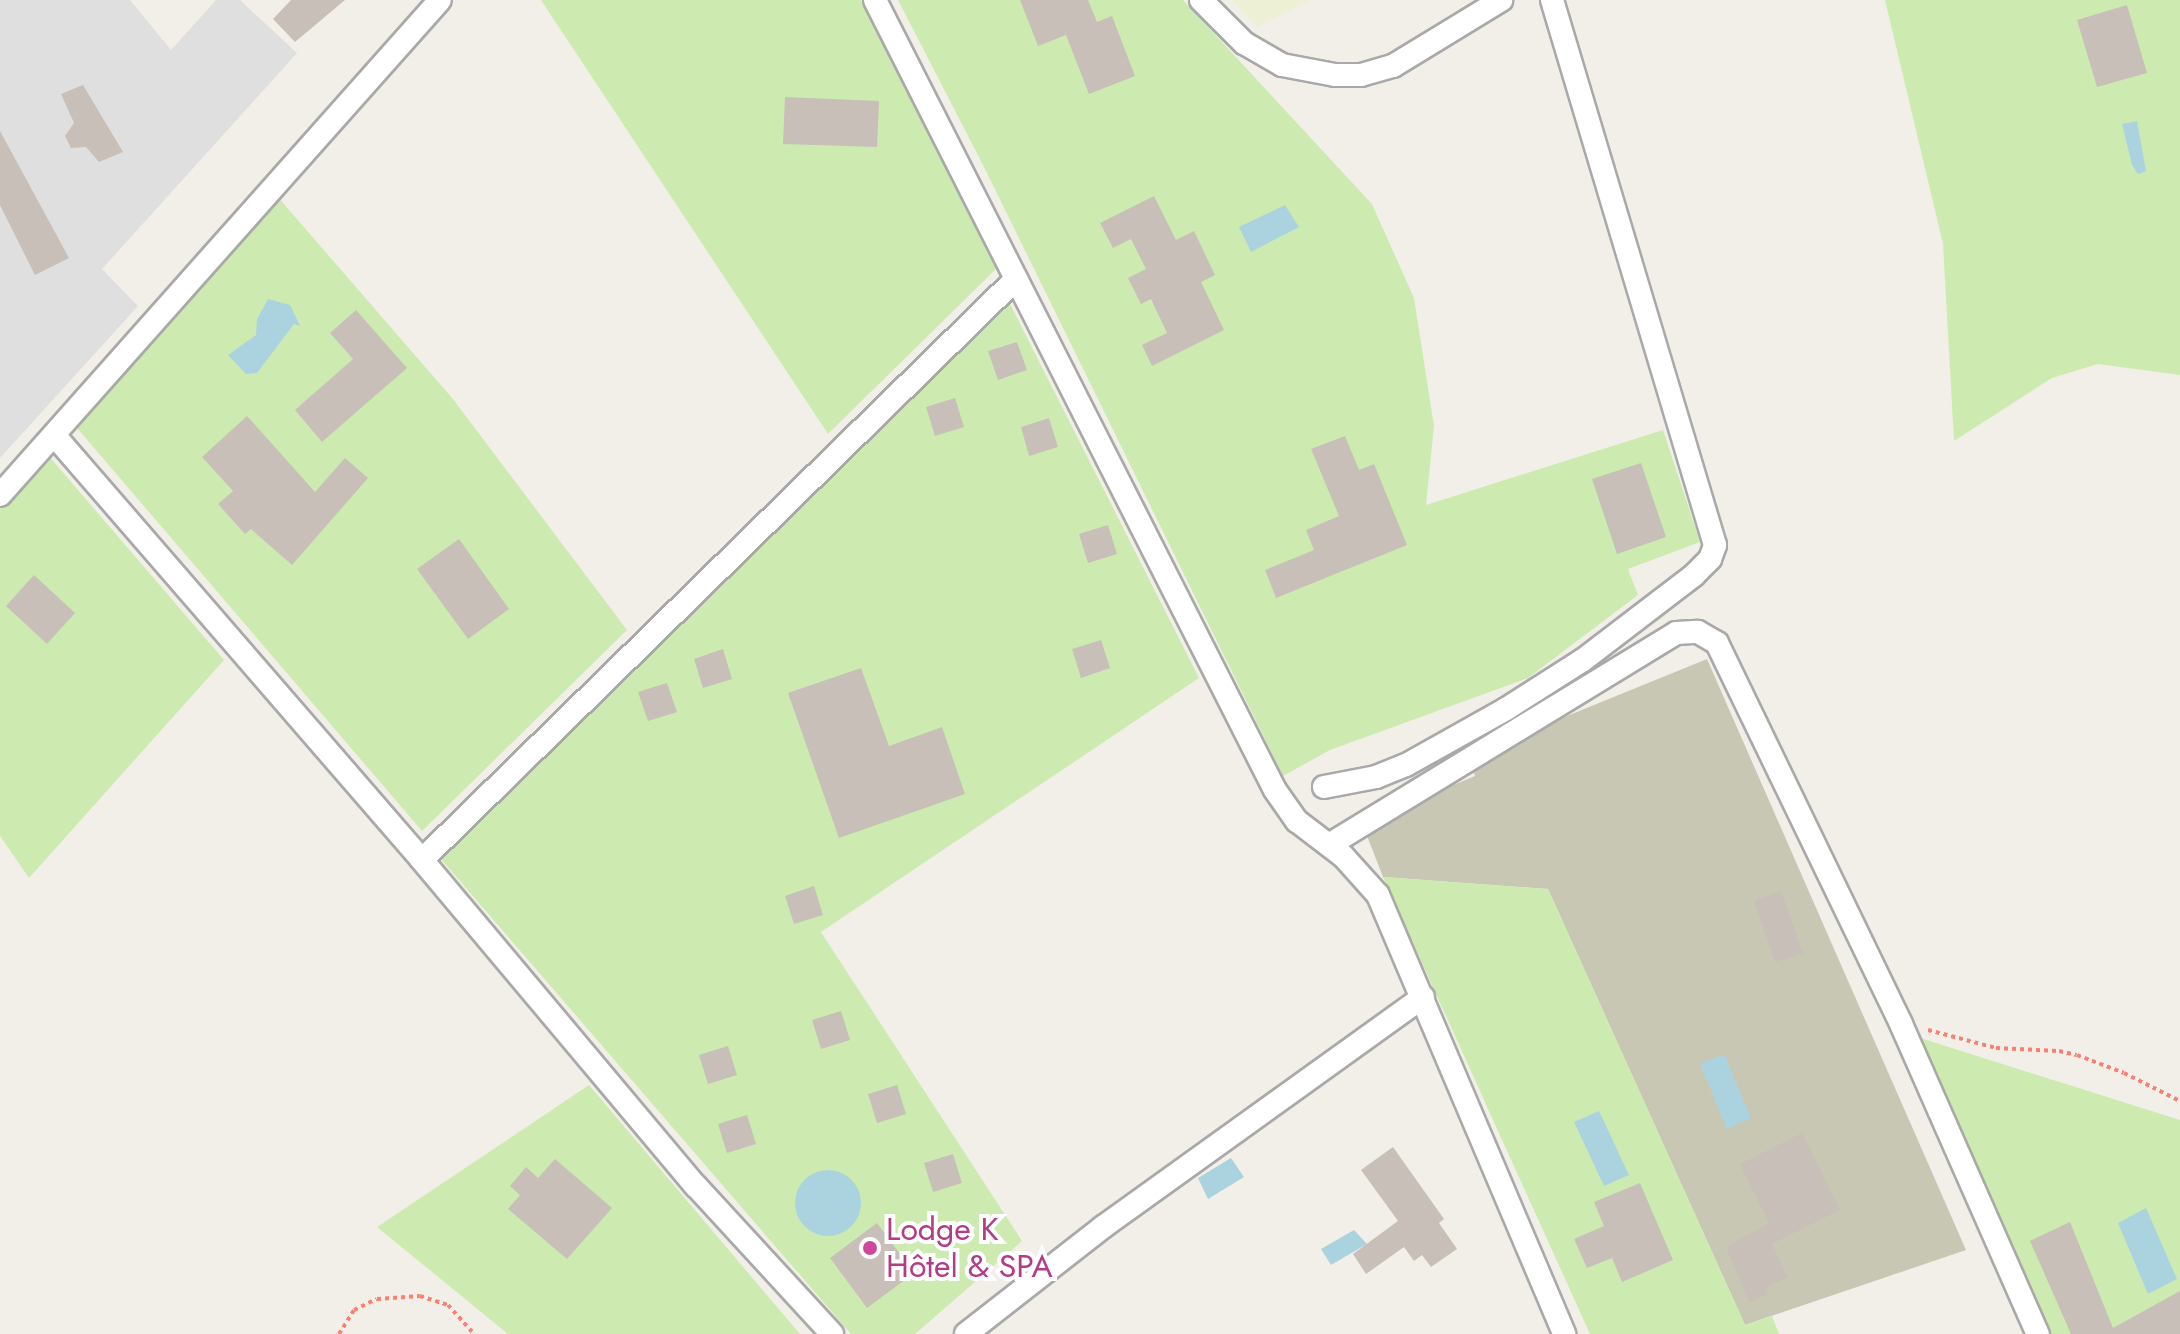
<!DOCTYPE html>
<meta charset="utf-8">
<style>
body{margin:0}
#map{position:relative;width:2180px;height:1334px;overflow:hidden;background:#f2efe9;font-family:Jost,sans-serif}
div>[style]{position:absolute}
.residential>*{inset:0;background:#e0dfdf}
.construction>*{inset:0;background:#c7c7b4}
.farmland>*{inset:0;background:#eef0d5}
.grass>*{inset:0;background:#cdebb0}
.water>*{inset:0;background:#aad3df}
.round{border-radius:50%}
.building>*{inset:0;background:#c7bfb8}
.path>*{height:4px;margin-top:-2px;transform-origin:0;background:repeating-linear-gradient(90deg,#fa8072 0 4px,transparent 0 8px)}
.roads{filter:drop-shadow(2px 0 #a9a9a9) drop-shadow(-2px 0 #a9a9a9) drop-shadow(0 2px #a9a9a9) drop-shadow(0 -2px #a9a9a9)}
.street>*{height:22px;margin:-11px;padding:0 11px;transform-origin:11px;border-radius:11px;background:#fff}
.dots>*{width:22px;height:22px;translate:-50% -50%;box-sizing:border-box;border:4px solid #fff;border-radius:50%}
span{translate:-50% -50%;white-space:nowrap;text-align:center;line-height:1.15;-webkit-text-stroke:8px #fff;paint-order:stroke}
.hotel-label{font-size:32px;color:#b23c85}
.left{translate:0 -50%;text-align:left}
</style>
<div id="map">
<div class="residential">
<i style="clip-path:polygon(0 0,130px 0,171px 50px,216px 0,240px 0,297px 53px,102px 269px,138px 306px,0 458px)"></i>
</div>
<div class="construction">
<i style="clip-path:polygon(1707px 659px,1966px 1250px,1745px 1325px,1548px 889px,1383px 877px,1362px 823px,1475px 776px,1469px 756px)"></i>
</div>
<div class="farmland">
<i style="clip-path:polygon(1232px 0,1310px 0,1257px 27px)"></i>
</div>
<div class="grass">
<i style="clip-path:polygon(541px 0,861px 0,997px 268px,828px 434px)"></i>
<i style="clip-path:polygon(898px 0,1183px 0,1372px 204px,1414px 298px,1434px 426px,1426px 505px,1663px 430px,1700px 542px,1628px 569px,1638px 595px,1528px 678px,1330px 750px,1283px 776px,984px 167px)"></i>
<i style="clip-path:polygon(1885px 0,2180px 0,2180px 375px,2098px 364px,2052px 378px,1954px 441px,1943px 244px)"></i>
<i style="clip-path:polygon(277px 196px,453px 399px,627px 630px,422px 831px,71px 421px)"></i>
<i style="clip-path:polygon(1007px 298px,1199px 678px,821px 932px,1022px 1241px,915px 1334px,851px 1334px,440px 858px)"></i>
<i style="clip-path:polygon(48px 455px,224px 660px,29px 878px,0 836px,0 509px)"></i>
<i style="clip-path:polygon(1383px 877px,1548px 889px,1745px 1325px,1772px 1316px,1779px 1334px,1590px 1334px)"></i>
<i style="clip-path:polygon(1914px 1036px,2180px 1120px,2180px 1334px,2050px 1334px)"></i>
<i style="clip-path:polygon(589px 1085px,800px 1334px,508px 1334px,377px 1227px)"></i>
</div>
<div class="water">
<i style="clip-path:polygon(2137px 121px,2146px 171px,2138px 174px,2132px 165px,2122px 124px)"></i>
<i style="clip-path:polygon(1285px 205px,1299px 227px,1251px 252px,1239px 227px)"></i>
<i style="clip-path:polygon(268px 299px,290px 305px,300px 326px,294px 324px,257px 373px,246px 374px,228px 355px,256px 335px,257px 319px)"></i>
<i style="clip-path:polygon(1724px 1054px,1751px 1118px,1727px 1129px,1700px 1064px)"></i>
<i style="clip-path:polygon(1599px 1111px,1629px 1175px,1604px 1186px,1574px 1122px)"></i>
<i style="clip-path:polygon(1231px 1158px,1244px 1177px,1208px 1199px,1198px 1178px)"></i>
<i class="round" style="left:795px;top:1170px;width:66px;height:66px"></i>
<i style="clip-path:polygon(2146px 1208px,2177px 1279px,2148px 1294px,2118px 1223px)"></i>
<i style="clip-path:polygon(1354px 1230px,1367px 1244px,1331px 1265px,1321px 1249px)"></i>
</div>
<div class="building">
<i style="clip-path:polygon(291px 0,345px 0,295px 42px,273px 19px)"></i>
<i style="clip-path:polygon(1020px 0,1088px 0,1097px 22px,1112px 16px,1135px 76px,1089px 94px,1066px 35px,1038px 46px)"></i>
<i style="clip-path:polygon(2127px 5px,2147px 73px,2097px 87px,2077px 20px)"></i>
<i style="clip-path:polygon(83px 85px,123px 152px,99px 162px,86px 147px,71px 148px,65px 136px,74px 123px,61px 94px)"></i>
<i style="clip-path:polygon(785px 97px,879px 101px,877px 147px,783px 144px)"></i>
<i style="clip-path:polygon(0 131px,69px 258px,35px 275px,0 205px)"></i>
<i style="clip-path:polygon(1154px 196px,1176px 240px,1194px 231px,1215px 275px,1201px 282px,1224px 330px,1152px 366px,1142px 345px,1167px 333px,1151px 299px,1141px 304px,1128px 278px,1146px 269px,1131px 239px,1113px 248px,1100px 223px)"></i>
<i style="clip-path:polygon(356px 310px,407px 368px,322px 442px,295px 410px,353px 359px,330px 333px)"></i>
<i style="clip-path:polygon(1017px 342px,1027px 370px,998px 380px,988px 351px)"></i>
<i style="clip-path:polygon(955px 398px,964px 427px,935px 436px,926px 407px)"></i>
<i style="clip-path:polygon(247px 416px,315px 492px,345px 458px,368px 478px,292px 565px,251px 529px,245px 534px,218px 504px,233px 491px,202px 457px)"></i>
<i style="clip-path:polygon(1049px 418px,1058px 447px,1029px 456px,1021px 427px)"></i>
<i style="clip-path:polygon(1345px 436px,1359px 470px,1374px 464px,1407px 545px,1276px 598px,1265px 570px,1314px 550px,1306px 530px,1339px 516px,1311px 449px)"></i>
<i style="clip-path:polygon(1641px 463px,1666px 537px,1617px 554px,1592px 479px)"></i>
<i style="clip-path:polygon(1108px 525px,1117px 554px,1088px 563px,1079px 534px)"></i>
<i style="clip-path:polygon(459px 539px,509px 609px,468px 639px,417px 569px)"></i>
<i style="clip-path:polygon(34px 575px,75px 613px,47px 644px,6px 606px)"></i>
<i style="clip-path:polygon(1101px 640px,1110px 668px,1081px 678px,1072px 649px)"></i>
<i style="clip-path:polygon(723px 649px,732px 679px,703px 688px,694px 659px)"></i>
<i style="clip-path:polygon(861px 668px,889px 746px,942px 727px,965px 794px,839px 838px,788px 693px)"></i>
<i style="clip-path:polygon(667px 683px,677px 712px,648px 721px,638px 692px)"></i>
<i style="clip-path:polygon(814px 886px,823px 915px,794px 924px,785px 896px)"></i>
<i style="clip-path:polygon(1781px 891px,1803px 953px,1775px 962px,1754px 901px)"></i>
<i style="clip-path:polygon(841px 1011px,850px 1040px,821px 1049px,812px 1020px)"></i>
<i style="clip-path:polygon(728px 1046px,737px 1075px,708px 1084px,699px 1055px)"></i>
<i style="clip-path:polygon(897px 1085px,906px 1114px,877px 1123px,868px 1094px)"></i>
<i style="clip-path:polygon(747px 1115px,756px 1144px,727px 1153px,718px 1124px)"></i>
<i style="clip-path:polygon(1802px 1133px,1840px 1210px,1772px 1244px,1787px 1277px,1765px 1288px,1768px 1294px,1749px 1302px,1726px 1247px,1769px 1223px,1740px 1164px)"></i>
<i style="clip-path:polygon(1393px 1147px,1444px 1219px,1439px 1223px,1457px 1249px,1431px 1267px,1422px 1255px,1414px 1261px,1404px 1247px,1366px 1274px,1353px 1254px,1398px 1221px,1361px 1170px)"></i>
<i style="clip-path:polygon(953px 1154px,962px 1183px,933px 1192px,924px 1163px)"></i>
<i style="clip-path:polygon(555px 1159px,612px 1208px,567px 1259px,508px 1209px,520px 1195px,510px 1186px,526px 1167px,538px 1178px)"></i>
<i style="clip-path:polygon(1640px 1183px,1673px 1260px,1622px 1282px,1612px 1258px,1587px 1268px,1574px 1239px,1604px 1226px,1594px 1202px)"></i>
<i style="clip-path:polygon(2070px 1222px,2113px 1328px,2180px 1291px,2180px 1334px,2071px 1334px,2030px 1241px)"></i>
<i style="clip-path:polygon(877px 1223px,914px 1273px,867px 1308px,830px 1258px)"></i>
</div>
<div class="path">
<i style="left:1928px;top:1030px;width:70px;rotate:14.8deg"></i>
<i style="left:1996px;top:1048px;width:63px;rotate:2.7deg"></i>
<i style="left:2059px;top:1051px;width:18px;rotate:13deg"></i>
<i style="left:2077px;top:1055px;width:50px;rotate:21deg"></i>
<i style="left:2124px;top:1073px;width:63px;rotate:26.6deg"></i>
<i style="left:339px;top:1334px;width:28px;rotate:-58deg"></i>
<i style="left:354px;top:1310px;width:25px;rotate:-26deg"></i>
<i style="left:377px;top:1299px;width:43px;rotate:-4deg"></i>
<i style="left:420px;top:1296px;width:29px;rotate:18deg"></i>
<i style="left:448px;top:1305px;width:39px;rotate:48deg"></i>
</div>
<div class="roads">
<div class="street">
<i style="left:875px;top:0;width:885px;rotate:63.15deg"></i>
<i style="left:1275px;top:790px;width:38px;rotate:55deg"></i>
<i style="left:1297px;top:821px;width:58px;rotate:37.3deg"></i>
<i style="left:1343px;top:856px;width:52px;rotate:48.1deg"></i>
<i style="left:1378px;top:895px;width:477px;rotate:67deg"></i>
<i style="left:1201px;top:0;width:61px;rotate:45deg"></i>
<i style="left:1244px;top:43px;width:44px;rotate:30.1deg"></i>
<i style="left:1282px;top:65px;width:54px;rotate:10.7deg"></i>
<i style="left:1335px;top:75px;width:26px"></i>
<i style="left:1361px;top:75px;width:33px;rotate:-16deg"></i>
<i style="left:1393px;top:66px;width:127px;rotate:-31.4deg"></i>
<i style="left:54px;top:435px;width:562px;rotate:49.11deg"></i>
<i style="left:422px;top:860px;width:426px;rotate:50deg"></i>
<i style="left:696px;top:1186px;width:201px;rotate:47.4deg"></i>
<i style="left:0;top:495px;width:662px;rotate:-48.37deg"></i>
<i style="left:1324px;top:787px;width:53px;rotate:-10.9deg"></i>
<i style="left:1376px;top:777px;width:32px;rotate:-22deg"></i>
<i style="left:1406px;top:765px;width:115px;rotate:-29.2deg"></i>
<i style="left:1506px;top:709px;width:91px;rotate:-32.5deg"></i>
<i style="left:1583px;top:660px;width:140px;rotate:-37.4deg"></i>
<i style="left:1694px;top:575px;width:23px;rotate:-45deg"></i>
<i style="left:1710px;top:559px;width:15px;rotate:-70deg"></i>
<i style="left:1715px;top:545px;width:569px;rotate:-106.65deg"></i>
<i style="left:1329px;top:845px;width:407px;rotate:-31.4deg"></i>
<i style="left:1676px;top:633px;width:22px;rotate:-3deg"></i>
<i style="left:1698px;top:632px;width:22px;rotate:30deg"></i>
<i style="left:1717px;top:643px;width:423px;rotate:64.2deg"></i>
<i style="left:1901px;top:1024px;width:339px;rotate:66.2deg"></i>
<i style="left:422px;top:860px;width:831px;rotate:-44.37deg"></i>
<i style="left:966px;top:1334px;width:174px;rotate:-38deg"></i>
<i style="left:1103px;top:1227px;width:394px;rotate:-35.7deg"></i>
</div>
</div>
<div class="dots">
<i style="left:870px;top:1248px;background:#d1479c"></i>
</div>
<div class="hotel-label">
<span class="left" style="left:886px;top:1248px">Lodge K<br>Hôtel &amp; SPA</span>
</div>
</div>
